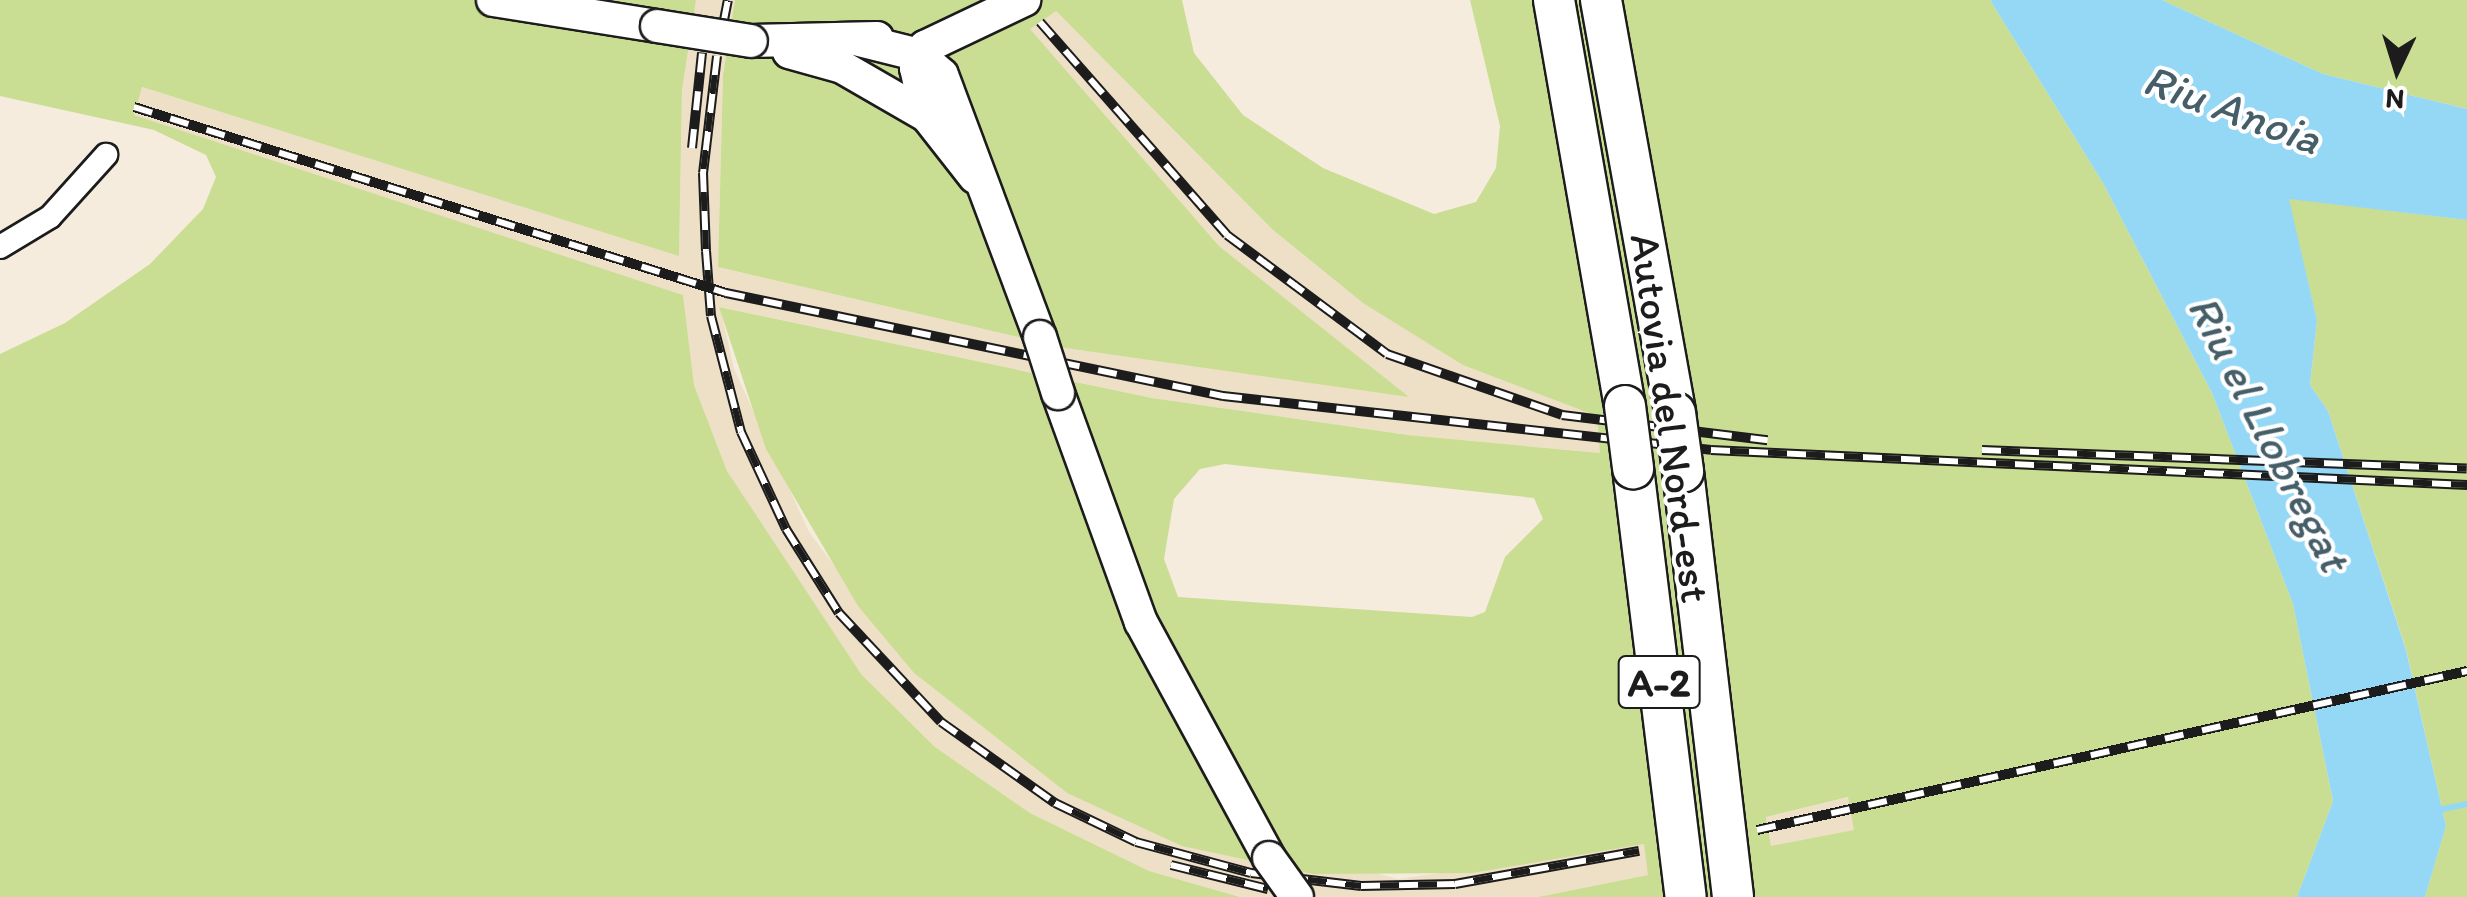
<!DOCTYPE html>
<style>
body{margin:0}
#map{position:relative;width:2467px;height:897px;overflow:hidden;background:#f5ecde;font-family:Itim,sans-serif}
div>[style]{position:absolute}
.built>*{inset:0;background:#eedfc7}
.green>*{inset:0;background:#c9de93}
.water>*{inset:0;background:#94d8f6}
.stream>*{height:6px;margin:-3px;padding:0 3px;transform-origin:3px;border-radius:3px;background:#94d8f6}
.roads{filter:drop-shadow(2px 0 #1c1c1c) drop-shadow(-2px 0 #1c1c1c) drop-shadow(0 2px #1c1c1c) drop-shadow(0 -2px #1c1c1c)}
.minor>*{height:22px;margin:-11px;padding:0 11px;transform-origin:11px;border-radius:11px;background:#fff}
.secondary>*{height:32px;margin:-16px;padding:0 16px;transform-origin:16px;border-radius:16px;background:#fff}
.motorway>*{height:40px;margin:-20px;padding:0 20px;transform-origin:20px;border-radius:20px;background:#fff}
.rail>*{height:10px;margin-top:-5px;transform-origin:0;background:repeating-linear-gradient(90deg,#fff 0 19px,#1c1c1c 0 38px);box-sizing:border-box;border-block:2px solid #1c1c1c}
.bridges{filter:drop-shadow(2px 0 #1c1c1c) drop-shadow(-2px 0 #1c1c1c) drop-shadow(0 2px #1c1c1c) drop-shadow(0 -2px #1c1c1c)}
.secondary-bridge>*{height:32px;margin:-16px;padding:0 16px;transform-origin:16px;border-radius:16px;background:#fff}
.motorway-bridge>*{height:40px;margin:-20px;padding:0 20px;transform-origin:20px;border-radius:20px;background:#fff}
span{translate:-50% -50%;white-space:nowrap;text-align:center;line-height:1.15;-webkit-text-stroke:8px #fff;paint-order:stroke}
.shield-label span{padding:2px 8px;background:#fff;border:2px solid;border-radius:8px;-webkit-text-stroke-width:0}
.shield-label{font-size:40px;color:#1c1c1c;font-weight:700}
.street-label{font-size:42px;color:#1c1c1c}
.water-label{font-size:45px;color:#465e68;font-style:italic}
.north{position:absolute;left:2347px;top:20px;width:100px;height:100px;-webkit-text-stroke:8px #fff;paint-order:stroke;rotate:184deg;font-size:28px;font-weight:700;line-height:40px;text-align:center;color:#1c1c1c}
.north::after{content:'';display:block;margin:auto;width:35px;height:45px;background:#1c1c1c;clip-path:polygon(50% 0,100% 100%,50% 72%,0 100%)}
</style>
<div id="map">
<div class="built">
<i style="clip-path:polygon(696px 0,735px 0,723px 75px,718px 267px,1065px 348px,1407px 396px,1219px 246px,1029px 28px,1056px 11px,1273px 230px,1363px 303px,1597px 416px,1601px 453px,1408px 435px,1152px 398px,720px 307px,734px 369px,809px 532px,914px 673px,1067px 793px,1398px 879px,1644px 844px,1649px 875px,1538px 897px,1240px 897px,1149px 871px,1030px 813px,935px 747px,861px 674px,798px 590px,727px 471px,694px 385px,683px 295px,133px 115px,141px 87px,679px 255px,682px 90px)"></i>
<i style="clip-path:polygon(1849px 797px,1855px 830px,1771px 847px,1766px 817px)"></i>
</div>
<div class="green">
<i style="clip-path:polygon(0 0,696px 0,682px 90px,679px 256px,142px 87px,134px 115px,683px 295px,694px 385px,727px 471px,861px 674px,935px 747px,1030px 813px,1149px 871px,1240px 897px,0 897px,0 354px,65px 323px,150px 264px,203px 209px,216px 177px,206px 155px,154px 130px,0 96px)"></i>
<i style="clip-path:polygon(evenodd,735px 0,1182px 0,1194px 53px,1243px 115px,1323px 168px,1434px 214px,1476px 202px,1496px 168px,1500px 126px,1470px 0,1990px 0,2103px 183px,2212px 393px,2293px 604px,2333px 801px,2297px 897px,1538px 897px,1648px 875px,1644px 844px,1472px 873px,1313px 874px,1182px 846px,1067px 793px,914px 673px,858px 606px,766px 449px,719px 307px,1152px 398px,1408px 435px,1600px 453px,1597px 416px,1463px 365px,1363px 303px,1273px 230px,1056px 11px,1030px 29px,1219px 246px,1409px 397px,1065px 348px,718px 267px,723px 75px,735px 0,1225px 464px,1534px 498px,1543px 519px,1505px 557px,1485px 612px,1472px 617px,1178px 597px,1164px 559px,1174px 499px,1200px 469px,1225px 464px,735px 0,1848px 797px,1854px 830px,1771px 846px,1766px 817px,1848px 797px)"></i>
<i style="clip-path:polygon(2162px 0,2467px 0,2467px 109px,2323px 74px)"></i>
<i style="clip-path:polygon(2288px 198px,2467px 220px,2467px 897px,2425px 897px,2446px 826px,2406px 649px,2328px 411px,2310px 385px,2317px 320px)"></i>
</div>
<div class="water">
<i style="clip-path:polygon(1990px 0,2162px 0,2323px 74px,2467px 109px,2467px 220px,2289px 199px,2317px 320px,2310px 385px,2328px 411px,2406px 650px,2446px 826px,2425px 897px,2297px 897px,2333px 801px,2293px 604px,2212px 393px,2103px 183px)"></i>
</div>
<div class="stream">
<i style="left:2434px;top:811px;width:34px;rotate:-12deg"></i>
</div>
<div class="roads">
<div class="minor">
<i style="left:0;top:247px;width:58px;rotate:-31deg"></i>
<i style="left:50px;top:217px;width:84px;rotate:-47.9deg"></i>
</div>
<div class="secondary">
<i style="left:493px;top:0;width:166px;rotate:9deg"></i>
<i style="left:859px;top:40px;width:62px;rotate:14deg"></i>
<i style="left:919px;top:55px;width:30px;rotate:41deg"></i>
<i style="left:942px;top:75px;width:280px;rotate:69.5deg"></i>
<i style="left:751px;top:41px;width:126px;rotate:-1.4deg"></i>
<i style="left:789px;top:52px;width:55px;rotate:15.8deg"></i>
<i style="left:842px;top:67px;width:98px;rotate:30deg"></i>
<i style="left:975px;top:177px;width:78px;rotate:-128.2deg"></i>
<i style="left:927px;top:116px;width:49px;rotate:-102.9deg"></i>
<i style="left:916px;top:68px;width:23px;rotate:-67deg"></i>
<i style="left:925px;top:47px;width:110px;rotate:-25.4deg"></i>
<i style="left:1058px;top:393px;width:244px;rotate:70.1deg"></i>
<i style="left:1141px;top:622px;width:268px;rotate:61.5deg"></i>
</div>
<div class="motorway">
<i style="left:1554px;top:0;width:412px;rotate:80.1deg"></i>
<i style="left:1601px;top:0;width:420px;rotate:79.8deg"></i>
<i style="left:1633px;top:468px;width:432px;rotate:83deg"></i>
<i style="left:1683px;top:471px;width:429px;rotate:83.3deg"></i>
</div>
</div>
<div class="rail">
<i style="left:724px;top:20px;width:20px;rotate:-79deg"></i>
<i style="left:1040px;top:22px;width:283px;rotate:48.7deg"></i>
<i style="left:1227px;top:235px;width:199px;rotate:36.6deg"></i>
<i style="left:1387px;top:354px;width:185px;rotate:19.2deg"></i>
<i style="left:1562px;top:415px;width:207px;rotate:7deg"></i>
<i style="left:717px;top:56px;width:118px;rotate:96.8deg"></i>
<i style="left:703px;top:173px;width:78px;rotate:87.8deg"></i>
<i style="left:706px;top:251px;width:65px;rotate:85.6deg"></i>
<i style="left:711px;top:316px;width:120px;rotate:75.5deg"></i>
<i style="left:741px;top:432px;width:107px;rotate:65.1deg"></i>
<i style="left:786px;top:529px;width:99px;rotate:57.8deg"></i>
<i style="left:839px;top:613px;width:149px;rotate:46.9deg"></i>
<i style="left:941px;top:722px;width:140px;rotate:35.4deg"></i>
<i style="left:1055px;top:803px;width:90px;rotate:25.7deg"></i>
<i style="left:1136px;top:842px;width:119px;rotate:15.1deg"></i>
<i style="left:1251px;top:873px;width:111px;rotate:6.7deg"></i>
<i style="left:1361px;top:886px;width:94px;rotate:-1.2deg"></i>
<i style="left:1455px;top:884px;width:187px;rotate:-10.2deg"></i>
<i style="left:134px;top:107px;width:621px;rotate:17.44deg"></i>
<i style="left:726px;top:293px;width:508px;rotate:11.71deg"></i>
<i style="left:1223px;top:396px;width:491px;rotate:6.3deg"></i>
<i style="left:1711px;top:450px;width:757px;rotate:2.65deg"></i>
<i style="left:692px;top:148px;width:96px;rotate:-84deg"></i>
<i style="left:1982px;top:450px;width:485px;rotate:2.2deg"></i>
<i style="left:1757px;top:830px;width:728px;rotate:-12.62deg"></i>
<i style="left:1171px;top:865px;width:100px;rotate:13.9deg"></i>
</div>
<div class="bridges">
<div class="secondary-bridge">
<i style="left:657px;top:26px;width:95px;rotate:9.1deg"></i>
<i style="left:1040px;top:337px;width:59px;rotate:72.2deg"></i>
<i style="left:1269px;top:858px;width:48px;rotate:54.3deg"></i>
</div>
<div class="motorway-bridge">
<i style="left:1625px;top:406px;width:63px;rotate:82.6deg"></i>
<i style="left:1675px;top:413px;width:59px;rotate:82.1deg"></i>
</div>
</div>
<div class="shield-label">
<span style="left:1659px;top:682px">A-2</span>
</div>
<div class="street-label">
<span style="left:1670px;top:418px;rotate:82deg">Autovia del Nord-est</span>
</div>
<div class="water-label">
<span style="left:2232px;top:109px;rotate:20deg">Riu Anoia</span>
<span style="left:2269px;top:433px;rotate:63deg">Riu el Llobregat</span>
</div>
<div class="north">N</div>
</div>
